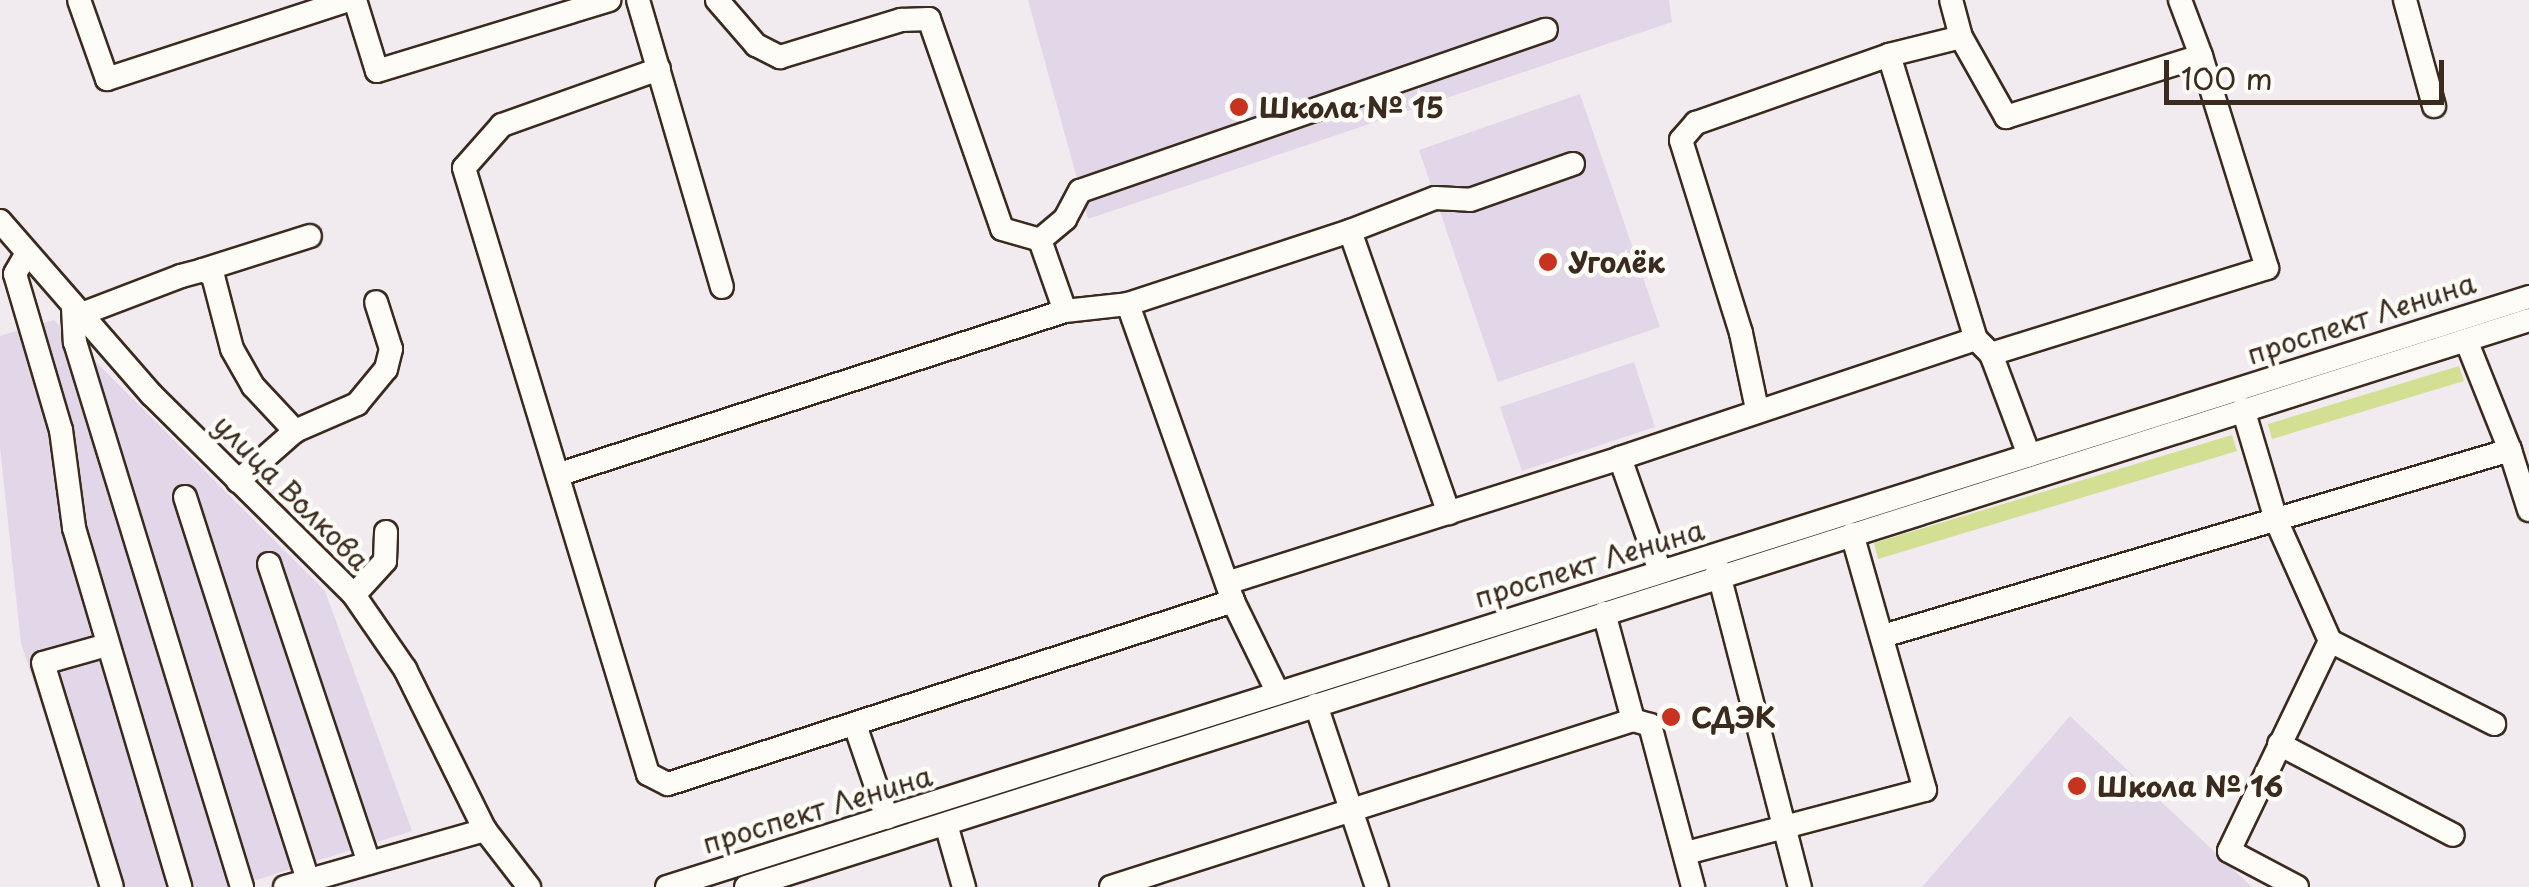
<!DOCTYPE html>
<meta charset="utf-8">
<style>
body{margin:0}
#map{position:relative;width:2529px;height:887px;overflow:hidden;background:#f1ebf0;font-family:"Playpen Sans",sans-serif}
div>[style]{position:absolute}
.built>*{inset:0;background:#e2d7e8}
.green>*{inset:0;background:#d3df92}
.roads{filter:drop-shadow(2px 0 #3b2a1e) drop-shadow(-2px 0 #3b2a1e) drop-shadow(0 2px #3b2a1e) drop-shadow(0 -2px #3b2a1e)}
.minor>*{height:22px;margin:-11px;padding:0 11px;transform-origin:11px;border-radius:11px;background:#fdfcf7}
.dots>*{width:28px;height:28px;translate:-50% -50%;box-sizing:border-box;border:5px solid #fdfcf7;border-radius:50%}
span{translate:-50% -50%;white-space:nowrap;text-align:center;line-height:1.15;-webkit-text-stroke:9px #fdfcf7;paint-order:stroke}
.poi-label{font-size:28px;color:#3b2a1e;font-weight:700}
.left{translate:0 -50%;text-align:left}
.street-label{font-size:28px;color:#3b2a1e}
.scale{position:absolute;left:2164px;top:60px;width:280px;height:45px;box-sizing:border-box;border:5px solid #3b2a1e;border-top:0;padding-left:12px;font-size:30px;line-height:35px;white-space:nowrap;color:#3b2a1e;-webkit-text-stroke:8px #fdfcf7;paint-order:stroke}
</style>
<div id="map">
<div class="built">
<i style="clip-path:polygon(1028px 0,1669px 0,1672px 22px,1088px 219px)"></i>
<i style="clip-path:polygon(1580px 94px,1660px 327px,1498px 382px,1419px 150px)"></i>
<i style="clip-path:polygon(54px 320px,325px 591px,412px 831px,234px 887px,100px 887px,21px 643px,0 448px,0 336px)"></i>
<i style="clip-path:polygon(1634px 362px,1655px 427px,1522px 471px,1500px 407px)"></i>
<i style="clip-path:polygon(2070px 716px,2252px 887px,1922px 887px)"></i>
</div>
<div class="green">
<i style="clip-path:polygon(2459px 366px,2464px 381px,2272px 439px,2268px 424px)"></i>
<i style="clip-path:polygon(2232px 435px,2237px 451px,1878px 559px,1874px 543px)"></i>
</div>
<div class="roads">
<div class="minor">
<i style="left:79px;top:0;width:84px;rotate:70.5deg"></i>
<i style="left:107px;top:79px;width:254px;rotate:-18.1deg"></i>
<i style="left:355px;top:0;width:74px;rotate:72.8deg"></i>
<i style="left:377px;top:71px;width:243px;rotate:-17deg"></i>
<i style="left:638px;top:0;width:299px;rotate:73.7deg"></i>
<i style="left:717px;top:0;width:60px;rotate:49.1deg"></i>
<i style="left:756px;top:45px;width:27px;rotate:27deg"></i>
<i style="left:780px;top:57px;width:127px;rotate:-17deg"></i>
<i style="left:901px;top:20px;width:28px;rotate:-2deg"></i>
<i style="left:929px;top:19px;width:222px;rotate:70.8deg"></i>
<i style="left:1002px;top:229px;width:40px;rotate:16deg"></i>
<i style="left:1040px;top:240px;width:75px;rotate:70.6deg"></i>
<i style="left:1065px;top:311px;width:63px;rotate:-6.3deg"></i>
<i style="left:2180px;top:0;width:60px;rotate:69.4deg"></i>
<i style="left:2405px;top:0;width:110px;rotate:74.7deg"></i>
<i style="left:1961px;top:37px;width:92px;rotate:60.6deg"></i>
<i style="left:2006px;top:117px;width:204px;rotate:-17.4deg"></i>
<i style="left:2201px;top:56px;width:222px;rotate:72.7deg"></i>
<i style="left:2267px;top:268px;width:289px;rotate:162.7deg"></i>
<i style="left:1991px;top:354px;width:108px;rotate:69.4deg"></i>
<i style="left:1889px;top:55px;width:74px;rotate:-14deg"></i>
<i style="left:1961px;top:37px;width:38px;rotate:-105deg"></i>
<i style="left:659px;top:69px;width:167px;rotate:160.4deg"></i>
<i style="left:502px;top:125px;width:57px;rotate:131.5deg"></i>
<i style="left:464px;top:168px;width:633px;rotate:73.11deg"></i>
<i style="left:648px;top:774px;width:22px;rotate:27deg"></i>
<i style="left:668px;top:784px;width:594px;rotate:-17.95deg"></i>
<i style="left:0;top:221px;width:231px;rotate:48.9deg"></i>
<i style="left:152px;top:395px;width:284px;rotate:44.7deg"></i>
<i style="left:354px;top:595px;width:90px;rotate:55.4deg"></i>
<i style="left:405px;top:669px;width:180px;rotate:63.6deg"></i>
<i style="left:485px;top:830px;width:72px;rotate:52.3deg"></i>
<i style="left:1350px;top:231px;width:91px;rotate:-21.2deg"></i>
<i style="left:1435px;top:198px;width:35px;rotate:3deg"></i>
<i style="left:1470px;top:200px;width:109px;rotate:-19.3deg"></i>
<i style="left:1040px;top:240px;width:33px;rotate:-40deg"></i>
<i style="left:1065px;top:219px;width:32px;rotate:-62deg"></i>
<i style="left:1080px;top:191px;width:493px;rotate:-19.1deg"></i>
<i style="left:27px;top:253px;width:24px;rotate:120deg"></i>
<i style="left:15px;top:274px;width:163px;rotate:73.6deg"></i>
<i style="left:61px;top:430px;width:99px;rotate:82.4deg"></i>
<i style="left:74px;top:528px;width:374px;rotate:73.5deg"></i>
<i style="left:203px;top:270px;width:112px;rotate:-17.6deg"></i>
<i style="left:73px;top:308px;width:34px;rotate:87deg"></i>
<i style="left:75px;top:342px;width:570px;rotate:72.96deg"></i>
<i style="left:79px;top:315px;width:109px;rotate:-20.9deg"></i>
<i style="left:181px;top:276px;width:23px;rotate:-15deg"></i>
<i style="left:203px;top:270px;width:12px;rotate:31deg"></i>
<i style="left:213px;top:276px;width:75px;rotate:75.4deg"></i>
<i style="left:232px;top:349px;width:43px;rotate:60.4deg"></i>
<i style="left:253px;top:386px;width:62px;rotate:47deg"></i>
<i style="left:295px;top:431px;width:76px;rotate:138.7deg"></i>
<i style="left:1757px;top:409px;width:78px;rotate:-101.9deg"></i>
<i style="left:1741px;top:333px;width:202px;rotate:-107.3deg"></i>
<i style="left:1681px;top:140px;width:23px;rotate:-49deg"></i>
<i style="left:1696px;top:123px;width:205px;rotate:-19.4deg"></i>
<i style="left:1889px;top:55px;width:297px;rotate:73deg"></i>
<i style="left:1976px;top:339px;width:21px;rotate:45deg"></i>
<i style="left:2243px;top:409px;width:116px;rotate:73.4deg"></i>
<i style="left:2276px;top:520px;width:133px;rotate:65.9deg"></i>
<i style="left:2330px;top:641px;width:233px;rotate:115.7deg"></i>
<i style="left:2229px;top:851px;width:77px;rotate:27.9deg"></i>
<i style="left:295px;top:431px;width:68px;rotate:-23.5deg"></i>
<i style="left:357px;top:404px;width:45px;rotate:-50.4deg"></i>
<i style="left:386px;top:369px;width:21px;rotate:-76deg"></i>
<i style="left:391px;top:349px;width:49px;rotate:-107.7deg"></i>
<i style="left:2510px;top:450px;width:63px;rotate:72.4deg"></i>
<i style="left:560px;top:474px;width:531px;rotate:-17.89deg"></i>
<i style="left:185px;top:497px;width:402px;rotate:72.2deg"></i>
<i style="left:1716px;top:563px;width:335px;rotate:75.5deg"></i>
<i style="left:269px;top:564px;width:315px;rotate:71.5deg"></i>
<i style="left:1660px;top:571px;width:120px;rotate:-109.5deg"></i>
<i style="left:1620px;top:458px;width:375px;rotate:-18.5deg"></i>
<i style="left:1227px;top:583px;width:412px;rotate:-17.6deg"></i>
<i style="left:354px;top:595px;width:46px;rotate:-47.6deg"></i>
<i style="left:385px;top:561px;width:29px;rotate:-88deg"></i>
<i style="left:1604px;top:613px;width:111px;rotate:74.8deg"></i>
<i style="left:1633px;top:720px;width:18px;rotate:16deg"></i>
<i style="left:1650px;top:725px;width:168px;rotate:75.1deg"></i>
<i style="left:1883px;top:636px;width:654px;rotate:-16.52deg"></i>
<i style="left:2510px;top:450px;width:118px;rotate:-111.8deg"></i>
<i style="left:2330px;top:641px;width:184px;rotate:26.8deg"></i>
<i style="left:107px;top:645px;width:66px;rotate:164.3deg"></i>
<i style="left:43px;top:663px;width:234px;rotate:72.9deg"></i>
<i style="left:1278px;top:693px;width:102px;rotate:-116.1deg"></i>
<i style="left:1233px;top:601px;width:315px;rotate:-109.5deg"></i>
<i style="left:1128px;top:304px;width:234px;rotate:-18.2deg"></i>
<i style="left:1350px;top:231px;width:299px;rotate:70.7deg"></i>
<i style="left:1316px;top:705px;width:192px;rotate:71.5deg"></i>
<i style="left:855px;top:725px;width:98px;rotate:71deg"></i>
<i style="left:2279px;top:744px;width:196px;rotate:27.6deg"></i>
<i style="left:946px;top:824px;width:66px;rotate:74.1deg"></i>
<i style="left:1686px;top:853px;width:247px;rotate:-14.8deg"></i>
<i style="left:1925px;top:790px;width:266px;rotate:-105.9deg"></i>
<i style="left:285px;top:887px;width:208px;rotate:-15.9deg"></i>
<i style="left:667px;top:887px;width:1953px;rotate:-17.58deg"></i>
<i style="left:746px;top:887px;width:1871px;rotate:-17.64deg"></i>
<i style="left:1111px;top:887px;width:548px;rotate:-17.74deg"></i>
</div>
</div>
<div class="dots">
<i style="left:1239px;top:107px;background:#c8321e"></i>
<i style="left:1548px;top:262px;background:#c8321e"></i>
<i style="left:1671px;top:717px;background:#c8321e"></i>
<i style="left:2077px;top:786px;background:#c8321e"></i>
</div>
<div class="poi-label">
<span class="left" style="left:1259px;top:107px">Школа № 15</span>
<span class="left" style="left:1568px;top:262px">Уголёк</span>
<span class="left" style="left:1691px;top:717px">СДЭК</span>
<span class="left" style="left:2097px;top:786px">Школа № 16</span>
</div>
<div class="street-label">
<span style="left:2361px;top:318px;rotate:-18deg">проспект Ленина</span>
<span style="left:292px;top:492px;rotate:45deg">улица Волкова</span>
<span style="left:1589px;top:563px;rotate:-17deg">проспект Ленина</span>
<span style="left:817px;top:809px;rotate:-17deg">проспект Ленина</span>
</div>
<div class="scale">100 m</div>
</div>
